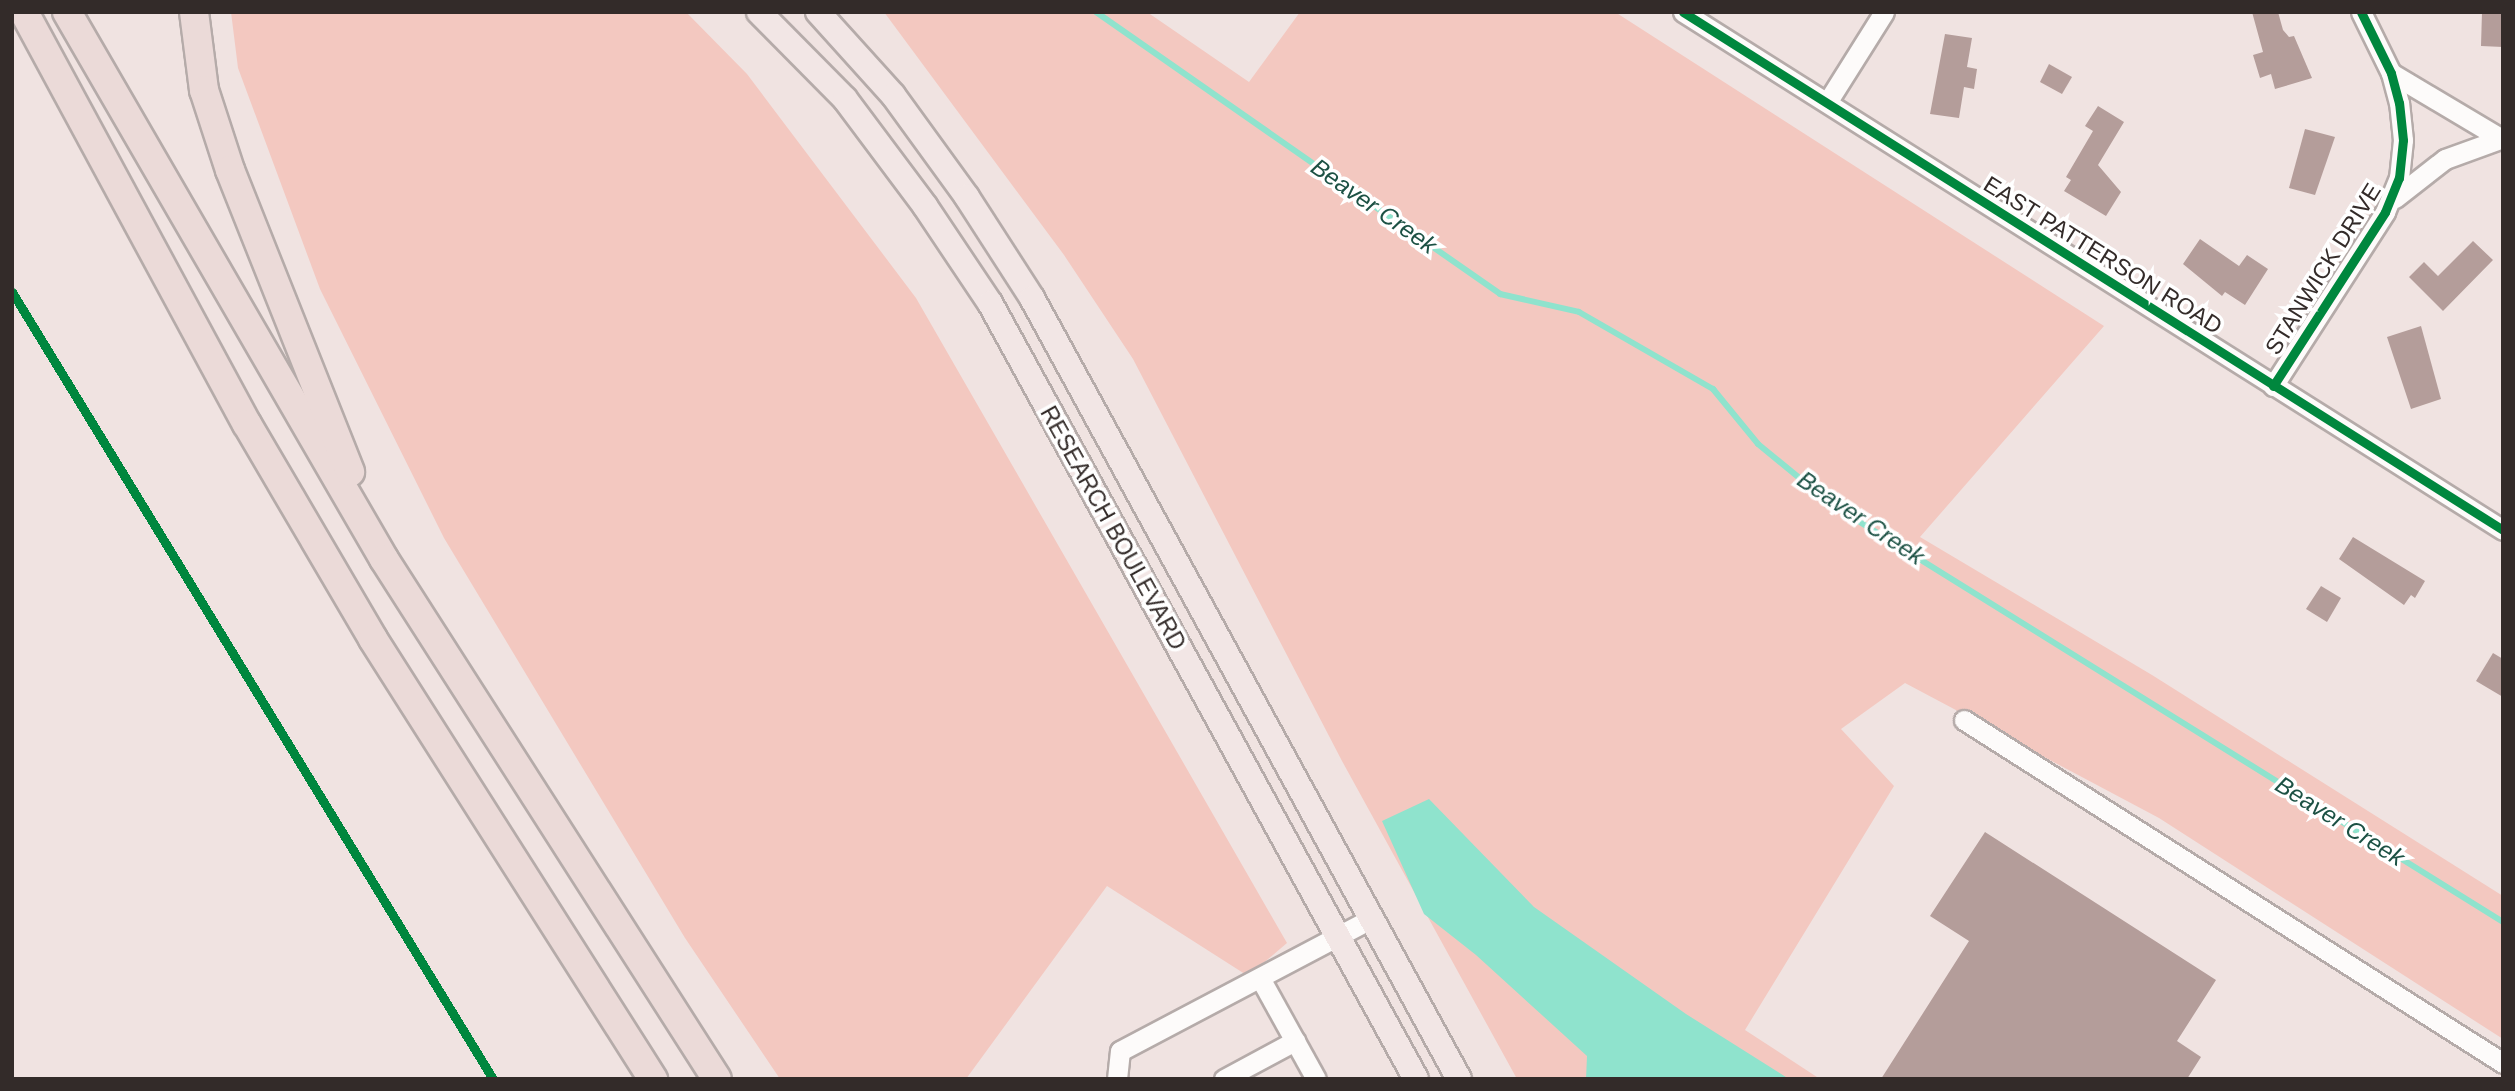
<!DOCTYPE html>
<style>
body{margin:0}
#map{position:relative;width:2515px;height:1091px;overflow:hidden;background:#f0e3e1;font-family:Helvetica,sans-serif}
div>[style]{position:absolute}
.green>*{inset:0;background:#f3c8c0}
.water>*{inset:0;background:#8fe3cd}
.stream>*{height:6px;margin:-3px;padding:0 3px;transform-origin:3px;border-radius:3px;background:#8fe3cd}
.building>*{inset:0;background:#b49d9a}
.roads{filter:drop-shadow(2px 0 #b5aba9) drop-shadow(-2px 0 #b5aba9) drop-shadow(0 2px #b5aba9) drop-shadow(0 -2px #b5aba9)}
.minor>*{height:19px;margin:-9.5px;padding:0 9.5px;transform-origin:9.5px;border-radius:9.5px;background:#fdfbfa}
.major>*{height:24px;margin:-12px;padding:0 12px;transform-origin:12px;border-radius:12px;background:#f2e6e5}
.highway>*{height:28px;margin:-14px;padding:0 14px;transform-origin:14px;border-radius:14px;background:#ebdad8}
.cycleway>*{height:9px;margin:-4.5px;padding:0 4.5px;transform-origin:4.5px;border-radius:4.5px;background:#00873e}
span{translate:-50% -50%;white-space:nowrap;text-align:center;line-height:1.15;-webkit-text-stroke:7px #fff;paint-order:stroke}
.street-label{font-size:23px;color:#332b29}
.water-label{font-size:24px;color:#1c5144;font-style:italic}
.frame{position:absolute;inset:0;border:14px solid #332b29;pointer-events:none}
</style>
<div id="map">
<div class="green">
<i style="clip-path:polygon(231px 12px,686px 12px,747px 74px,916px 298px,1287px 943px,1248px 976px,1107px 886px,966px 1079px,780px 1079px,685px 938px,444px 538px,320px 289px,238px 68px)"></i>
<i style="clip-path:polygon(884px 12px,1147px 12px,1249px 82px,1300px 12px,1615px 12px,2104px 326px,1920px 537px,2152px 675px,2503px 896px,2503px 1039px,2159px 818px,1905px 683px,1841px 729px,1894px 786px,1745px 1030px,1820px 1079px,1517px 1079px,1342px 761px,1133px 359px,1064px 255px)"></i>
</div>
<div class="water">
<i style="clip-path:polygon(1429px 799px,1534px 907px,1686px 1014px,1789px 1079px,1586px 1079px,1587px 1056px,1476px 955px,1424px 914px,1382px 821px)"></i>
</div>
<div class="stream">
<i style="left:1096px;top:12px;width:493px;rotate:34.9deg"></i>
<i style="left:1500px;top:294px;width:81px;rotate:12.8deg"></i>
<i style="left:1579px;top:312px;width:155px;rotate:29.9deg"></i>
<i style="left:1713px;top:389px;width:71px;rotate:50.7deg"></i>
<i style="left:1758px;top:444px;width:94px;rotate:39.4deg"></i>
<i style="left:1831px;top:504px;width:791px;rotate:31.88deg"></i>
</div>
<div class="building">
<i style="clip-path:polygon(2252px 12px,2278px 12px,2283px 30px,2289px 37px,2294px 36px,2312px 78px,2275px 89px,2271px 74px,2260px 78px,2253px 55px,2263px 52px)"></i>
<i style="clip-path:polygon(2482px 12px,2503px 12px,2503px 47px,2481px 46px)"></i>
<i style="clip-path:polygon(1945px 34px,1972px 38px,1967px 67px,1977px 69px,1974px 89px,1964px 87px,1959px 118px,1930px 114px)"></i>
<i style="clip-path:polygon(2049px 64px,2072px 77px,2062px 94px,2040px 82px)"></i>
<i style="clip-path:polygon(2098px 106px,2124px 122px,2098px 165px,2121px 192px,2106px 216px,2064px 191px,2071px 180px,2066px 177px,2093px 131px,2085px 126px)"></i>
<i style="clip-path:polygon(2305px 129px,2335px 137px,2315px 195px,2289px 188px)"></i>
<i style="clip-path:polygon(2200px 239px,2239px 266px,2247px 255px,2268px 269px,2245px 305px,2225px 292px,2222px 296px,2183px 264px)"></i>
<i style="clip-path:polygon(2473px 241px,2493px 260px,2443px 311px,2409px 277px,2424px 262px,2438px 276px)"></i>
<i style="clip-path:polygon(2421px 326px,2441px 399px,2411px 409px,2387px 337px)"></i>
<i style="clip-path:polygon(2353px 537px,2425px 581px,2415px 598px,2411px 595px,2404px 605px,2339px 559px)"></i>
<i style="clip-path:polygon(2321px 586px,2341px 598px,2327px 622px,2306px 609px)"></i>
<i style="clip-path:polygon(2493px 653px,2503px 659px,2503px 697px,2476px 681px)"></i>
<i style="clip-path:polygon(1985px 832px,2216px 980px,2177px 1041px,2201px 1057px,2187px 1079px,1881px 1079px,1969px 941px,1930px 916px)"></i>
</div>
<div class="roads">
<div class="minor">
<i style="left:1683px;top:12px;width:970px;rotate:32.28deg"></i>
<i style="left:2391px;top:73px;width:127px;rotate:30.8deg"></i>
<i style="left:1828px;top:101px;width:105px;rotate:-57.8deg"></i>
<i style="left:2395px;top:198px;width:63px;rotate:-38deg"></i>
<i style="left:2445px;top:159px;width:62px;rotate:-19.9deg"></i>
<i style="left:2273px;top:386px;width:207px;rotate:-57.2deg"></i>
<i style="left:2385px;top:212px;width:37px;rotate:-68deg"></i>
<i style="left:2399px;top:178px;width:38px;rotate:-84deg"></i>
<i style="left:2403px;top:140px;width:37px;rotate:-96deg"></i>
<i style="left:2399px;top:103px;width:31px;rotate:-105deg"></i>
<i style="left:2391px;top:73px;width:68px;rotate:-116.2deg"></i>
<i style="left:1964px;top:720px;width:639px;rotate:32.47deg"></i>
<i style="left:1260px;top:978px;width:115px;rotate:61deg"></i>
<i style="left:1117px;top:1079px;width:28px;rotate:-84deg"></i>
<i style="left:1120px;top:1051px;width:283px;rotate:-27.8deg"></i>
<i style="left:1224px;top:1079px;width:81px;rotate:-28.2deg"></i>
</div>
<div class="major">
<i style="left:759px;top:12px;width:122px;rotate:45.3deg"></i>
<i style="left:845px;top:99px;width:134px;rotate:53.2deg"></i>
<i style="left:925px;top:206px;width:117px;rotate:56.2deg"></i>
<i style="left:990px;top:303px;width:885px;rotate:61.23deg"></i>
<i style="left:818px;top:12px;width:112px;rotate:47.9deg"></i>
<i style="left:893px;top:95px;width:126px;rotate:54deg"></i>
<i style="left:967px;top:197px;width:120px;rotate:57.2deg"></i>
<i style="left:1032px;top:298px;width:890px;rotate:61.33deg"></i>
</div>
<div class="highway">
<i style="left:24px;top:12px;width:468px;rotate:61.6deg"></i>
<i style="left:247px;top:424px;width:249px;rotate:59.6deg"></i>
<i style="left:373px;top:639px;width:522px;rotate:57.53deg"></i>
<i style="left:67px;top:12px;width:632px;rotate:59.91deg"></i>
<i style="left:384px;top:559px;width:617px;rotate:57.37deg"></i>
<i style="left:194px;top:12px;width:79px;rotate:82.7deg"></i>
<i style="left:204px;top:90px;width:84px;rotate:72deg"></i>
<i style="left:230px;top:170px;width:325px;rotate:68.3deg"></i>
</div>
</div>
<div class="cycleway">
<i style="left:1683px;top:12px;width:970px;rotate:32.28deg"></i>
<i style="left:12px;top:292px;width:922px;rotate:58.57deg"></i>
<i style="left:2273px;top:386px;width:207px;rotate:-57.2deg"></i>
<i style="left:2385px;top:212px;width:37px;rotate:-68deg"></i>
<i style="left:2399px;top:178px;width:38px;rotate:-84deg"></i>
<i style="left:2403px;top:140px;width:37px;rotate:-96deg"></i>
<i style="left:2399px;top:103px;width:31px;rotate:-105deg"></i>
<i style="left:2391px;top:73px;width:68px;rotate:-116.2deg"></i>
</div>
<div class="street-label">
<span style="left:2103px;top:255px;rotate:32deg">EAST PATTERSON ROAD</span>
<span style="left:2323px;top:269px;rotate:-58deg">STANWICK DRIVE</span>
<span style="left:1113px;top:528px;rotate:61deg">RESEARCH BOULEVARD</span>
</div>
<div class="water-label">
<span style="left:1374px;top:206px;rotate:35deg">Beaver Creek</span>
<span style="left:1861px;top:518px;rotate:34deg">Beaver Creek</span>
<span style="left:2340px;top:821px;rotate:32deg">Beaver Creek</span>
</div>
<div class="frame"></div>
</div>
